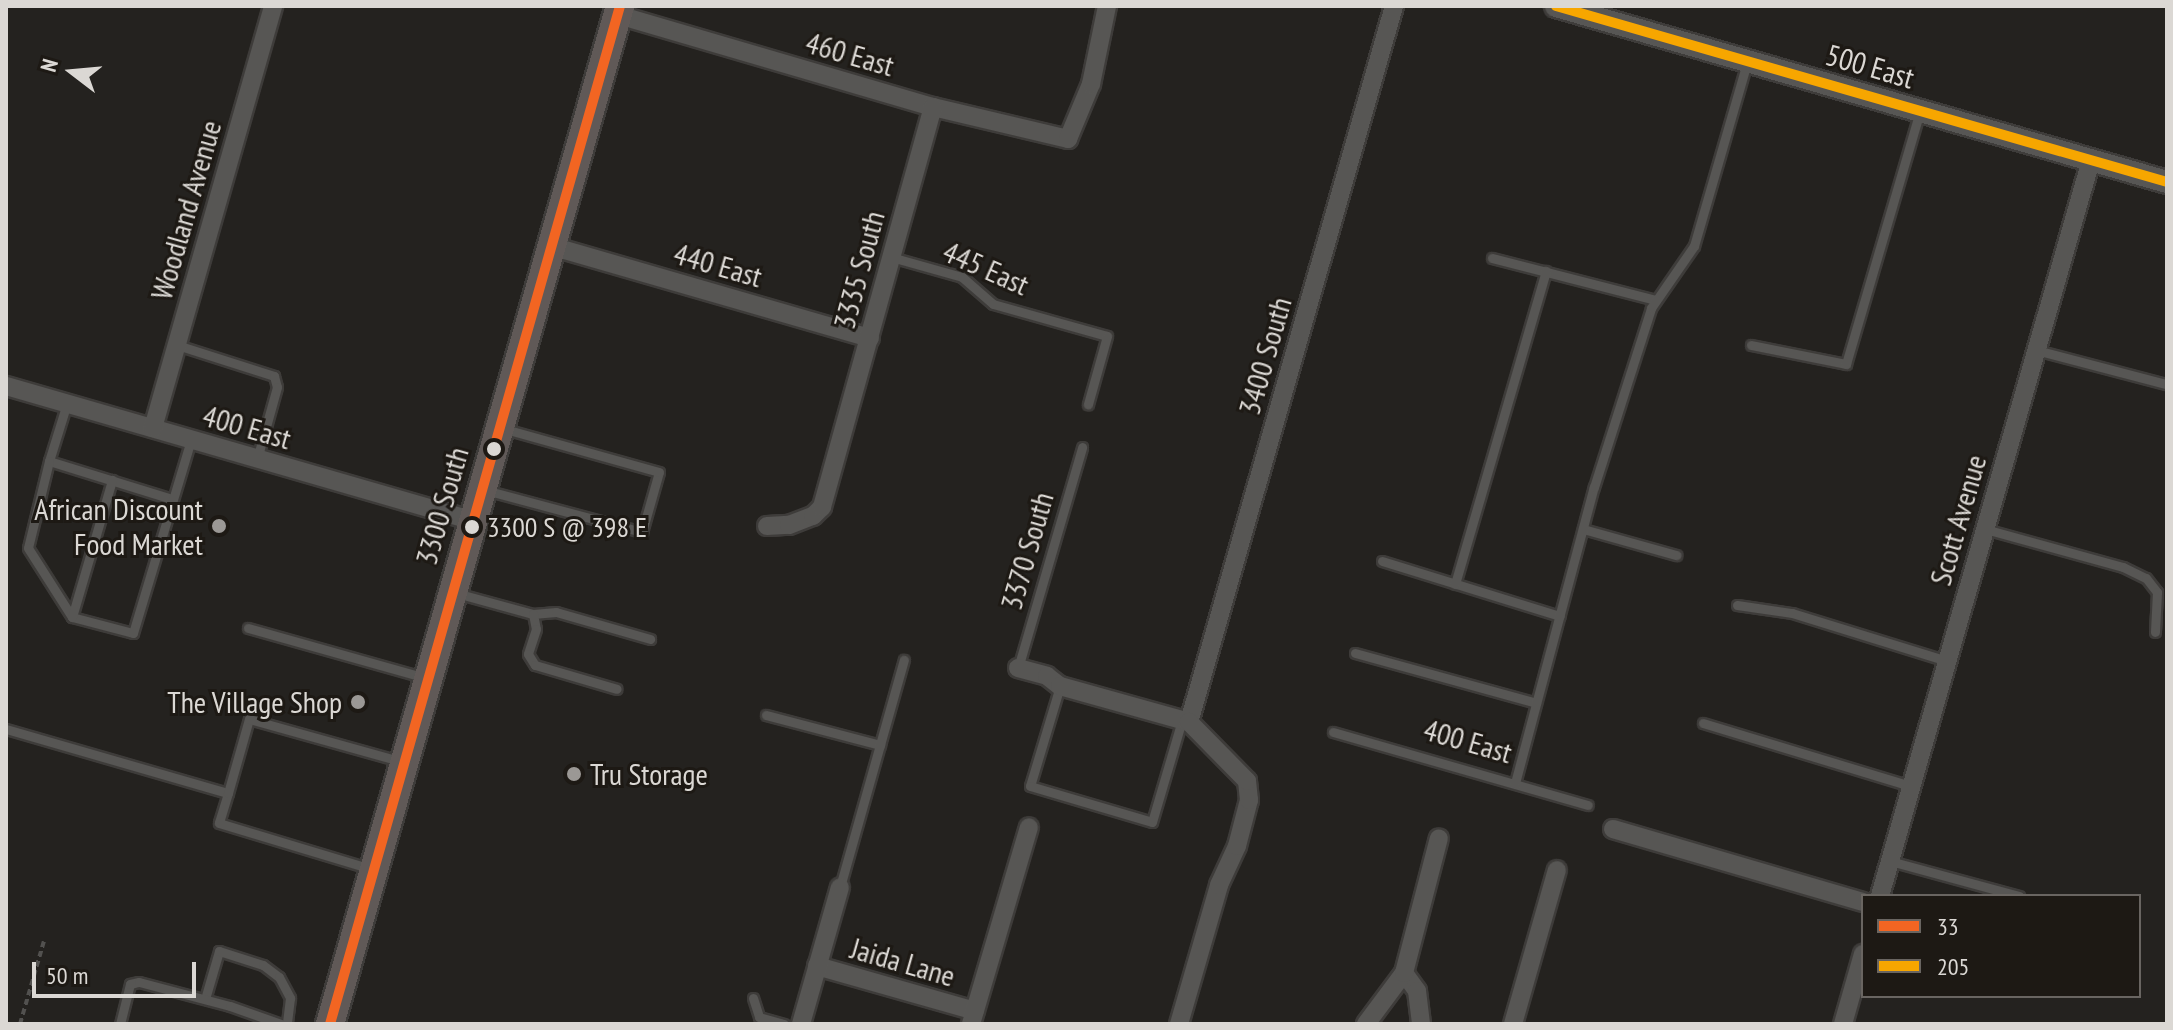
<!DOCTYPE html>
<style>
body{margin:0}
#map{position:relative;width:2173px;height:1030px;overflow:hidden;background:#24221f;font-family:"PT Sans Narrow",sans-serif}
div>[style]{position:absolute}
.path>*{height:4px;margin-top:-2px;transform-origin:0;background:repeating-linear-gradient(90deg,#52514f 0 6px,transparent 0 10px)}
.roads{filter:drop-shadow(2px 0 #3e3c3a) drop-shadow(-2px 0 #3e3c3a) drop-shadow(0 2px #3e3c3a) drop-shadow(0 -2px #3e3c3a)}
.service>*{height:9px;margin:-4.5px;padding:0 4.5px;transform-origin:4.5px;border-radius:4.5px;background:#575654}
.minor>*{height:18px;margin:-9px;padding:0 9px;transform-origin:9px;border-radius:9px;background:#575654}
.tertiary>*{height:22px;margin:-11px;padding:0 11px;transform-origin:11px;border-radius:11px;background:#575654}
.primary>*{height:28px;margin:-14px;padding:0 14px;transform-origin:14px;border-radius:14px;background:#605957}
.bus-1>*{height:10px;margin:-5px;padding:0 5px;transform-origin:5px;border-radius:5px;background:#f26522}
.bus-2>*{height:10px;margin:-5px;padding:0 5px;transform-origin:5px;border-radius:5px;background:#f7a600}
.dots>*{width:22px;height:22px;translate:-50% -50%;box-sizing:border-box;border:4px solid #1d1914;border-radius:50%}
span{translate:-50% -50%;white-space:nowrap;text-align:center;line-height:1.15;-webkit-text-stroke:6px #1d1914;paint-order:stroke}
.bus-label{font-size:28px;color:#dbd8d4}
.left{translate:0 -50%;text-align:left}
.street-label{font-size:30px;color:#dbd8d4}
.poi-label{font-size:30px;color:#dbd8d4}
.right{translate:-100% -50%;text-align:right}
.frame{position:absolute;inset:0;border:8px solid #dbd8d4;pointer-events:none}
.legend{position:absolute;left:1861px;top:894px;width:280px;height:104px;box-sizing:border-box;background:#1d1914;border:2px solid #696561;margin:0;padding:10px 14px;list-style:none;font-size:24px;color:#dbd8d4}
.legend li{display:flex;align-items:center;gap:16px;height:40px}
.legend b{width:40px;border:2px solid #696561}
.north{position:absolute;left:32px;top:32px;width:80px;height:80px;-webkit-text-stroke:6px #1d1914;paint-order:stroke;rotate:286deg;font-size:22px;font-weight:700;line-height:32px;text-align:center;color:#dbd8d4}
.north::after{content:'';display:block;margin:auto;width:28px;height:36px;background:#dbd8d4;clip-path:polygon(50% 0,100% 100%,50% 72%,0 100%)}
.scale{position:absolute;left:32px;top:962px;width:164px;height:36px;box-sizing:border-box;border:4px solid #dbd8d4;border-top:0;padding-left:10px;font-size:24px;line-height:28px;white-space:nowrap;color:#dbd8d4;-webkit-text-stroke:6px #1d1914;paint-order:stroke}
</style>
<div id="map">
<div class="path">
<i style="left:20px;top:1024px;width:86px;rotate:-73.9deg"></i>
</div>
<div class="roads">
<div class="service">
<i style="left:891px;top:257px;width:74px;rotate:15.7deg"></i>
<i style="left:962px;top:277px;width:41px;rotate:41.1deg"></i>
<i style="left:993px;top:304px;width:118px;rotate:15.7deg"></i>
<i style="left:1107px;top:336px;width:71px;rotate:105.6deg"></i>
<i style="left:1492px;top:258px;width:169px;rotate:14.4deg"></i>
<i style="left:177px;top:345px;width:102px;rotate:17.7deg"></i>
<i style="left:274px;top:376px;width:11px;rotate:75deg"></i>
<i style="left:277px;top:387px;width:75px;rotate:105.5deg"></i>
<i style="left:1751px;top:345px;width:97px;rotate:11.3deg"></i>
<i style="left:1846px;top:364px;width:264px;rotate:-73.7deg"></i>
<i style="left:2036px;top:350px;width:134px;rotate:14.7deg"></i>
<i style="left:67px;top:403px;width:61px;rotate:107.2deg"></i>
<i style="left:49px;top:461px;width:129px;rotate:17.2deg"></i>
<i style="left:49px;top:461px;width:89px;rotate:103.6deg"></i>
<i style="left:28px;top:548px;width:82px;rotate:57.5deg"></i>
<i style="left:72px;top:617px;width:63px;rotate:14.7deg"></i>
<i style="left:133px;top:633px;width:202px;rotate:-73.3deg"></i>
<i style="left:485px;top:490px;width:163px;rotate:15deg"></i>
<i style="left:642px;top:532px;width:62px;rotate:-74.2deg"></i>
<i style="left:659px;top:472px;width:160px;rotate:-164.4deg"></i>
<i style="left:1583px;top:529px;width:97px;rotate:15.6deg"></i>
<i style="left:1985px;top:529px;width:143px;rotate:15.4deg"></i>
<i style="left:2123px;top:567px;width:25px;rotate:26deg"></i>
<i style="left:2146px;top:578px;width:18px;rotate:52deg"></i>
<i style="left:2157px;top:592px;width:40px;rotate:92.9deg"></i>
<i style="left:1382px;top:561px;width:186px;rotate:17.2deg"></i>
<i style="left:1455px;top:584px;width:326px;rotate:-73.8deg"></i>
<i style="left:456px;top:593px;width:80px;rotate:15.3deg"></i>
<i style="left:533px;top:614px;width:23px;rotate:-5deg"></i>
<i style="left:556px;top:612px;width:98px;rotate:16deg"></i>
<i style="left:1737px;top:605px;width:56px;rotate:8.3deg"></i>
<i style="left:1792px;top:613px;width:162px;rotate:17.2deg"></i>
<i style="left:533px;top:614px;width:15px;rotate:79deg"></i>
<i style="left:536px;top:629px;width:26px;rotate:108deg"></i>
<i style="left:528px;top:654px;width:13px;rotate:58deg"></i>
<i style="left:535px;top:665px;width:85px;rotate:16.3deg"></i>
<i style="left:72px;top:617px;width:143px;rotate:-73.7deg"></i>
<i style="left:248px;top:628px;width:185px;rotate:15.7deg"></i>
<i style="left:1355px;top:653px;width:188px;rotate:15.4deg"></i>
<i style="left:1018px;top:668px;width:230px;rotate:-73.8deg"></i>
<i style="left:1060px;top:686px;width:104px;rotate:106.7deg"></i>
<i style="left:1030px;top:786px;width:127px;rotate:16.4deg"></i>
<i style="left:1152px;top:822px;width:106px;rotate:-73.6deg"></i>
<i style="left:766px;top:715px;width:118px;rotate:14.7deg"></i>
<i style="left:1703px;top:723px;width:217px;rotate:16.9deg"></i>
<i style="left:6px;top:729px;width:231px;rotate:16.1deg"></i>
<i style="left:228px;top:793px;width:31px;rotate:107deg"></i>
<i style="left:219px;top:823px;width:159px;rotate:16.8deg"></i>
<i style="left:1333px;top:732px;width:265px;rotate:16deg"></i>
<i style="left:1515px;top:783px;width:306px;rotate:-75.1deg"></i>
<i style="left:1594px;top:487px;width:188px;rotate:-72.3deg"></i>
<i style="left:1651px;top:308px;width:75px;rotate:-55.3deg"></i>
<i style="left:1694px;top:246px;width:191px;rotate:-73.9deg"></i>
<i style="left:228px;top:793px;width:77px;rotate:-74.2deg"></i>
<i style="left:249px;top:719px;width:160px;rotate:15.6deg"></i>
<i style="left:1890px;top:861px;width:134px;rotate:15.2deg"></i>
<i style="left:840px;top:887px;width:236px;rotate:-74.3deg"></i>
<i style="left:753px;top:998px;width:20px;rotate:72deg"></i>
<i style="left:759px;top:1017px;width:26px;rotate:16deg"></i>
<i style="left:205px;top:999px;width:50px;rotate:-73.7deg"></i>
<i style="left:219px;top:951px;width:46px;rotate:17.7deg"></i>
<i style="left:263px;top:965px;width:20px;rotate:37deg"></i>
<i style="left:279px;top:977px;width:24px;rotate:62deg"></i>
<i style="left:290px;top:998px;width:26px;rotate:97deg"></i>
<i style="left:120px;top:1024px;width:41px;rotate:-76deg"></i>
<i style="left:130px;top:984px;width:9px;rotate:-13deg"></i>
<i style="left:139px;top:982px;width:94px;rotate:14.8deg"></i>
<i style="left:230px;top:1006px;width:54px;rotate:19.4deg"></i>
</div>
<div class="minor">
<i style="left:618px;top:15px;width:328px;rotate:16.3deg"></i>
<i style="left:933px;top:107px;width:139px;rotate:13.3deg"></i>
<i style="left:1068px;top:139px;width:60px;rotate:-67.3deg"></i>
<i style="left:1091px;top:84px;width:80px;rotate:-78.4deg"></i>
<i style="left:551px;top:246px;width:332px;rotate:16.1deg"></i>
<i style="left:6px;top:386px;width:486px;rotate:16.1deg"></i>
<i style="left:153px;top:428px;width:439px;rotate:-74.1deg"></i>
<i style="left:767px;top:526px;width:22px;rotate:-3deg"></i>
<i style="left:789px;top:525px;width:26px;rotate:-21deg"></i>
<i style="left:813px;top:516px;width:13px;rotate:-45deg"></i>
<i style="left:822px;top:507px;width:415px;rotate:-74.5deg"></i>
<i style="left:1018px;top:668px;width:30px;rotate:15deg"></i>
<i style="left:1047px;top:676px;width:16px;rotate:38deg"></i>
<i style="left:1060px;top:686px;width:134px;rotate:15.6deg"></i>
<i style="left:1189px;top:722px;width:745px;rotate:-74.02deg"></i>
<i style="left:1613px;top:829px;width:260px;rotate:16.3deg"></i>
<i style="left:1880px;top:896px;width:766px;rotate:-74deg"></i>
<i style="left:817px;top:966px;width:164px;rotate:15.9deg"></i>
<i style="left:1404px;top:973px;width:22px;rotate:54deg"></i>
<i style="left:1417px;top:991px;width:33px;rotate:83deg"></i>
<i style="left:801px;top:1024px;width:142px;rotate:-74.1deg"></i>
<i style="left:971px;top:1024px;width:205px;rotate:-73.6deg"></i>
<i style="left:1179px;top:1024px;width:145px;rotate:-73.9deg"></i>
<i style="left:1219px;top:885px;width:43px;rotate:-65.2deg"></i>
<i style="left:1237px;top:846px;width:48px;rotate:-75.4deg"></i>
<i style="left:1249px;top:800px;width:19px;rotate:-96deg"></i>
<i style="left:1247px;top:781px;width:83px;rotate:-134.5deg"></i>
<i style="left:1366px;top:1024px;width:64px;rotate:-53.3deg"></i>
<i style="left:1404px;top:973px;width:139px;rotate:-75.5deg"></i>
<i style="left:1513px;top:1024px;width:160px;rotate:-74.1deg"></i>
<i style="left:1843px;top:1024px;width:73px;rotate:-74.1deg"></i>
</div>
<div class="tertiary">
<i style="left:1556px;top:6px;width:636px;rotate:16.07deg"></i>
</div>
<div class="primary">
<i style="left:330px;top:1024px;width:1059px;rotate:-74.1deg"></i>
</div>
</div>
<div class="bus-1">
<i style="left:330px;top:1024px;width:1059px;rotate:-74.1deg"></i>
</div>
<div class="bus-2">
<i style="left:1556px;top:6px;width:636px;rotate:16.07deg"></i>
</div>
<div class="dots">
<i style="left:494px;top:449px;background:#dbd8d4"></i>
<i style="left:219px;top:526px;background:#9b9895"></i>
<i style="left:472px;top:527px;background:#dbd8d4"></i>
<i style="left:358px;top:702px;background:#9b9895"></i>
<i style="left:574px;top:774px;background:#9b9895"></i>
</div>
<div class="bus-label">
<span class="left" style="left:487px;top:527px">3300 S @ 398 E</span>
</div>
<div class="street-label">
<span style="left:850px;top:54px;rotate:16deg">460 East</span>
<span style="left:1870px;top:66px;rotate:16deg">500 East</span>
<span style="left:186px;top:210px;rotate:-74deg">Woodland Avenue</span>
<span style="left:718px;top:265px;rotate:16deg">440 East</span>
<span style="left:986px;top:268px;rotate:24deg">445 East</span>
<span style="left:859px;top:270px;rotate:-75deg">3335 South</span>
<span style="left:1265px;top:356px;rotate:-74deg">3400 South</span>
<span style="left:247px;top:427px;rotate:16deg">400 East</span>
<span style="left:442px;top:506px;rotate:-74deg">3300 South</span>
<span style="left:1958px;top:520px;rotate:-74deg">Scott Avenue</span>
<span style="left:1027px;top:551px;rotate:-74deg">3370 South</span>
<span style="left:1468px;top:741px;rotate:16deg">400 East</span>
<span style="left:903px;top:962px;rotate:16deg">Jaida Lane</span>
</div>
<div class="poi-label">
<span class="right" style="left:203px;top:526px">African Discount<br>Food Market</span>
<span class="right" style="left:342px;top:702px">The Village Shop</span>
<span class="left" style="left:590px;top:774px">Tru Storage</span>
</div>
<div class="frame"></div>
<ul class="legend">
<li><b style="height:10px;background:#f26522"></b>33</li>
<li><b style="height:10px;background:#f7a600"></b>205</li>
</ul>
<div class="north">N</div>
<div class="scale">50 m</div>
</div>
